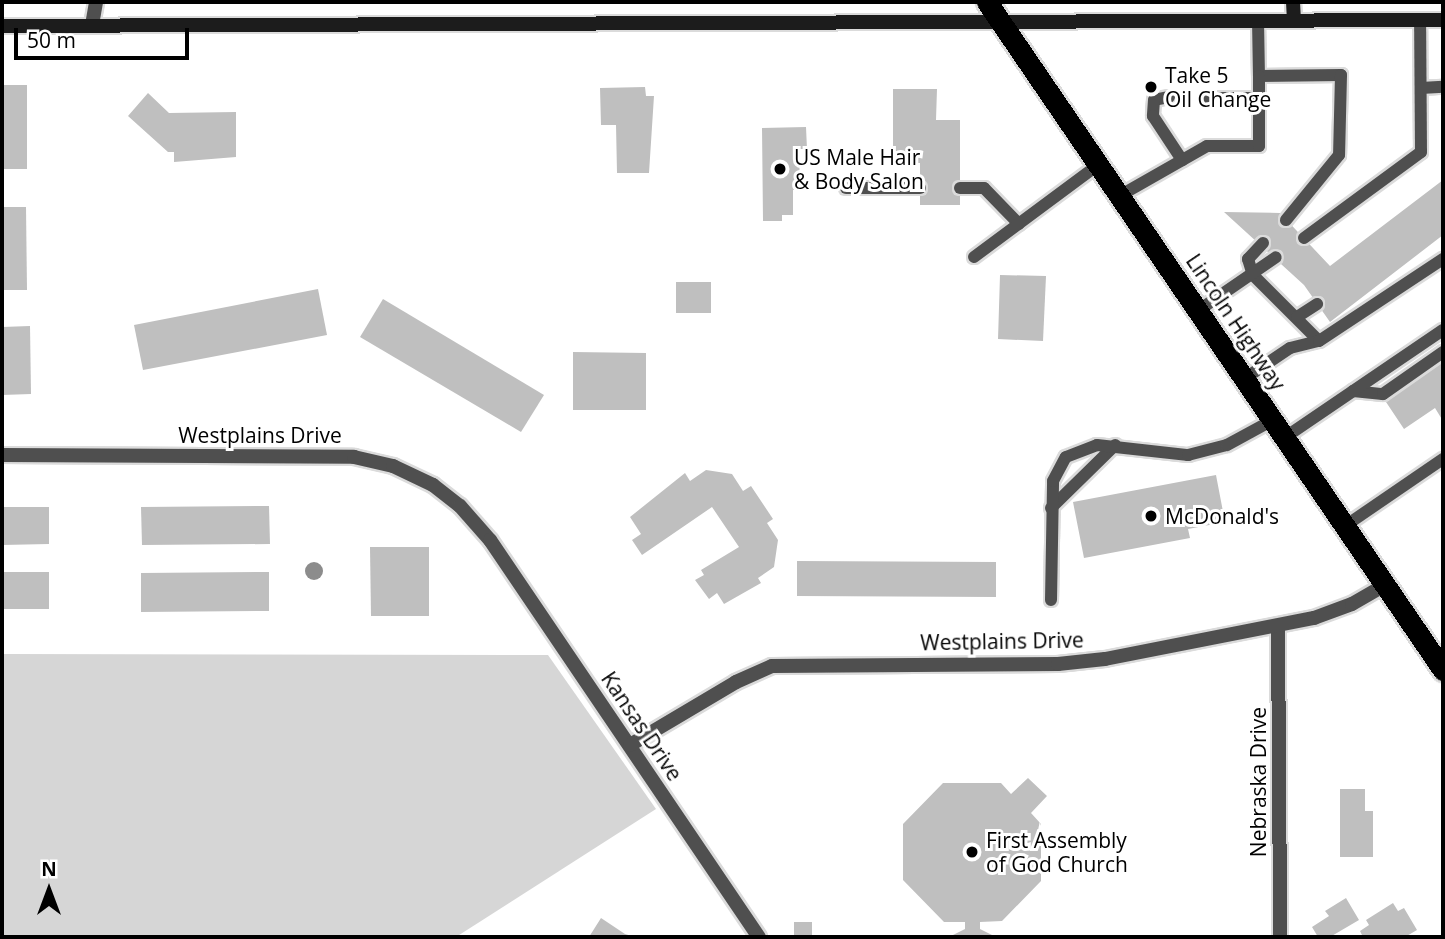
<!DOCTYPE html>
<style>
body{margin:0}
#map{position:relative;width:1445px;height:939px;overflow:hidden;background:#fff;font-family:"Open Sans",sans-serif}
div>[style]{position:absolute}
.green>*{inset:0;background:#d6d6d6}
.building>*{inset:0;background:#bfbfbf}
.roads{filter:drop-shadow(2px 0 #dbdbdb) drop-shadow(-2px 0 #dbdbdb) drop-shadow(0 2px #dbdbdb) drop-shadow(0 -2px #dbdbdb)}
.lane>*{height:12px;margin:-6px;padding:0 6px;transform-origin:6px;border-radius:6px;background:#4f4f4f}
.street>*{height:14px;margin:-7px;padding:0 7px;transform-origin:7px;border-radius:7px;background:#4f4f4f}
.secondary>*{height:14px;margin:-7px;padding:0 7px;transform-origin:7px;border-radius:7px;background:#1c1c1c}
.highway>*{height:21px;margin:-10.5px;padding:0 10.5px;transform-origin:10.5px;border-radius:10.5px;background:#000}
.trees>*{width:18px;height:18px;margin:-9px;border-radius:50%;background:#8c8c8c}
.dots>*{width:19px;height:19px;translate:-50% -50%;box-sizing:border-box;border:4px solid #fff;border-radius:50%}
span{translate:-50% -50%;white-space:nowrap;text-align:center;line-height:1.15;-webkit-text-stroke:6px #fff;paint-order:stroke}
.poi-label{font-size:21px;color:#000}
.left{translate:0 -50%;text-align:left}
.street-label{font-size:21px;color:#000}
.frame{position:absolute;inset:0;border:4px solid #000;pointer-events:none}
.north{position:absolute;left:14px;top:855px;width:70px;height:70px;-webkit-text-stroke:5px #fff;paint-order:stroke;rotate:0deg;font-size:19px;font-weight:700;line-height:28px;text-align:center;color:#000}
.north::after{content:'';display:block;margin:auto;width:24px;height:32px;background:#000;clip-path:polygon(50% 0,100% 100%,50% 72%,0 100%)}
.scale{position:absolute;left:14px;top:28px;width:175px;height:32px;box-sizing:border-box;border:4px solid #000;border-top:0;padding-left:9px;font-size:21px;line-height:24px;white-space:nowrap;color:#000;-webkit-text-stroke:5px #fff;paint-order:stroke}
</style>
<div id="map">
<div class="green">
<i style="clip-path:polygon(2px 654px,548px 655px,656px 809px,456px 937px,2px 937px)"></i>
</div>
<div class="building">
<i style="clip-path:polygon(2px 85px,27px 85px,27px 169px,2px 169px)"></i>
<i style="clip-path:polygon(645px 87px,646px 96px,654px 96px,649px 173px,617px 173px,616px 125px,601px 125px,600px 88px)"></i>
<i style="clip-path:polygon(893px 89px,937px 89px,936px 120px,960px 120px,960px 205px,920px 205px,920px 163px,893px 163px)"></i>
<i style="clip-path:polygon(148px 93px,169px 113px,236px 112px,236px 157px,174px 162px,174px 152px,168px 152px,128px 116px)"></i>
<i style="clip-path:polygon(806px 127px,807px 149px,799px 149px,800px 190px,793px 190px,793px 215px,782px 215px,782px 221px,763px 221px,762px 128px)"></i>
<i style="clip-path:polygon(1443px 180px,1443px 235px,1330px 322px,1304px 285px,1224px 212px,1280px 213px,1330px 266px)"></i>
<i style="clip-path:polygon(2px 207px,26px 207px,27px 290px,2px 290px)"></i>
<i style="clip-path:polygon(1000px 275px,1046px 276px,1043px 341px,998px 339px)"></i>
<i style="clip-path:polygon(676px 282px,711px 282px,711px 313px,676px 313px)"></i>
<i style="clip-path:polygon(318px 289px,327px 335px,143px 370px,134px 325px)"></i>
<i style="clip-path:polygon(383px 299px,544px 395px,521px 432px,360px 337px)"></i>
<i style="clip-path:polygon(30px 326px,31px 394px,2px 395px,2px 327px)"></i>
<i style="clip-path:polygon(573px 352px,646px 353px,646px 410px,573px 410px)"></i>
<i style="clip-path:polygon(1443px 358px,1443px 421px,1435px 408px,1404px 429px,1384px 399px)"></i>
<i style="clip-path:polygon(706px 470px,732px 474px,743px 491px,751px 486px,773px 519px,767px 523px,778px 540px,774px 567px,758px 578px,761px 583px,724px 604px,717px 593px,709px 599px,695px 580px,704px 575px,701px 570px,739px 547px,712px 507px,642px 555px,632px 540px,641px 534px,630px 517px,685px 473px,690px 481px)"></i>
<i style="clip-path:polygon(1216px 475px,1225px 522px,1188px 529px,1190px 538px,1084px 558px,1073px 502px)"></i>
<i style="clip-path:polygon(269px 506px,270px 544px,142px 545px,141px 507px)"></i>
<i style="clip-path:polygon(2px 507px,49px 507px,49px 544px,2px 545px)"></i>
<i style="clip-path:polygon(370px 547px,429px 547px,429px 616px,371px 616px)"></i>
<i style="clip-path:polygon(797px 561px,996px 562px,996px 597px,797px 596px)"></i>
<i style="clip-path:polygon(2px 572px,49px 572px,49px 609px,2px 609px)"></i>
<i style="clip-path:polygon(269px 572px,269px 611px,141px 612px,141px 573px)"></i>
<i style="clip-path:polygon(1028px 778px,1047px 796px,1031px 813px,1041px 824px,1041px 881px,1002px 921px,980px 922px,980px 929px,996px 937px,949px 937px,965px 929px,965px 922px,944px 922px,903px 880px,903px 824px,943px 783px,1001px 783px,1011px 794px)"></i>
<i style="clip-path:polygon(1340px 789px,1365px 789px,1365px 811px,1373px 811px,1373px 857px,1340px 857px)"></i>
<i style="clip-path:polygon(1346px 898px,1359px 920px,1330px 937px,1318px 937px,1312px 927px,1329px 916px,1325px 911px)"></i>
<i style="clip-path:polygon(1393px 903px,1398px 911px,1404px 908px,1417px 930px,1405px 937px,1363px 937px,1360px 931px,1369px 925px,1366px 920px)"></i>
<i style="clip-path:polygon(601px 918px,625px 934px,635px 937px,589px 937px)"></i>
<i style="clip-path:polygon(794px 922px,812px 922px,812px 937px,794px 937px)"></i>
</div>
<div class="roads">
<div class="lane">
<i style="left:1258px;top:20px;width:56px;rotate:89deg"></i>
<i style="left:1259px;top:76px;width:82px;rotate:-0.7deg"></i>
<i style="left:1341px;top:75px;width:80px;rotate:91.4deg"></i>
<i style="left:1339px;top:155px;width:84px;rotate:129.2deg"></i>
<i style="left:1421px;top:88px;width:22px;rotate:-3deg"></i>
<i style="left:1169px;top:97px;width:15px;rotate:169deg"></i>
<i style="left:1154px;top:100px;width:16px;rotate:94deg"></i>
<i style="left:1153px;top:116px;width:53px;rotate:56.6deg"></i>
<i style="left:1209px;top:98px;width:50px"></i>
<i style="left:846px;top:188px;width:74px"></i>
<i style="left:960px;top:188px;width:24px"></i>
<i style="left:984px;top:188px;width:50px;rotate:45.8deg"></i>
<i style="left:1121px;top:195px;width:99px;rotate:-29.7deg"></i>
<i style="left:1207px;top:146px;width:52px"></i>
<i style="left:1259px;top:146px;width:70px;rotate:-90deg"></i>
<i style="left:1304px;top:238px;width:145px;rotate:-36.3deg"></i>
<i style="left:1421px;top:152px;width:132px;rotate:-90.4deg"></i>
<i style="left:1263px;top:243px;width:22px;rotate:133deg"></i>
<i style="left:1248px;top:259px;width:17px;rotate:73deg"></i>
<i style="left:1253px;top:275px;width:93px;rotate:45deg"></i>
<i style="left:974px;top:257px;width:156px;rotate:-36.6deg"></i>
<i style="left:1199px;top:310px;width:93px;rotate:-34.5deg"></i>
<i style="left:1297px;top:317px;width:24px;rotate:-33deg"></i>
<i style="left:1244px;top:379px;width:55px;rotate:-34deg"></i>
<i style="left:1290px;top:348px;width:30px;rotate:-14deg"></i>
<i style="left:1319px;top:341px;width:149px;rotate:-33.5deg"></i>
<i style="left:1353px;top:391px;width:30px;rotate:6deg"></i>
<i style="left:1383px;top:394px;width:73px;rotate:-35deg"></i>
<i style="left:1284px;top:438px;width:192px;rotate:-34.2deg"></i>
<i style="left:1051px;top:508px;width:90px;rotate:-44.5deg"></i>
<i style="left:1345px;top:526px;width:119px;rotate:-34.4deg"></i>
<i style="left:1051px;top:600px;width:119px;rotate:-89deg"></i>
<i style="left:1053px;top:481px;width:27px;rotate:-62deg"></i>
<i style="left:1066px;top:457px;width:33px;rotate:-21deg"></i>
<i style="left:1097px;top:445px;width:92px;rotate:6.3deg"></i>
<i style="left:1188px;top:455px;width:40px;rotate:-14.4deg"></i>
<i style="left:1227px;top:445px;width:52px;rotate:-28.5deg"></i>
</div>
<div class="street">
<i style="left:92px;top:25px;width:23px;rotate:-80deg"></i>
<i style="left:2px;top:455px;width:352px;rotate:0.3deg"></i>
<i style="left:354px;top:457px;width:40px;rotate:13deg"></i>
<i style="left:393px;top:466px;width:44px;rotate:25.4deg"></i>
<i style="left:433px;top:485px;width:34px;rotate:38deg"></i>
<i style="left:460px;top:506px;width:45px;rotate:48.6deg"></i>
<i style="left:490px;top:540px;width:480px;rotate:55.9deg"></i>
<i style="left:1278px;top:627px;width:310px;rotate:89.6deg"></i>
<i style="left:630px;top:745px;width:123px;rotate:-30.7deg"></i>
<i style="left:736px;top:682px;width:39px;rotate:-24deg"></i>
<i style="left:772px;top:666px;width:286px;rotate:-0.4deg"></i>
<i style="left:1058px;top:664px;width:47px;rotate:-6.1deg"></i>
<i style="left:1105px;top:659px;width:213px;rotate:-11.1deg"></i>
<i style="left:1314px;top:618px;width:40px;rotate:-20.2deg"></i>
<i style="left:1352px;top:604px;width:38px;rotate:-30deg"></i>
</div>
<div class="secondary">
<i style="left:1293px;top:2px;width:18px;rotate:87deg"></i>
<i style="left:2px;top:26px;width:1441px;rotate:-0.24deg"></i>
</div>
<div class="highway">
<i style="left:987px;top:2px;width:809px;rotate:55.68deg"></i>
</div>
</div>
<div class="trees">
<i style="left:314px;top:571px"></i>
</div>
<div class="dots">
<i style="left:1151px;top:87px;background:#000"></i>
<i style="left:780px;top:169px;background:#000"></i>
<i style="left:1151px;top:516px;background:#000"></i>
<i style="left:972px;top:852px;background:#000"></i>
</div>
<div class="poi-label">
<span class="left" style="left:1165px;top:87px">Take 5<br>Oil Change</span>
<span class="left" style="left:794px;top:169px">US Male Hair<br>&amp; Body Salon</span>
<span class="left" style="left:1165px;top:516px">McDonald's</span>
<span class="left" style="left:986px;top:852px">First Assembly<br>of God Church</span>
</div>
<div class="street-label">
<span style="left:1236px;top:322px;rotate:56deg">Lincoln Highway</span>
<span style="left:260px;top:435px">Westplains Drive</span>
<span style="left:1002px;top:641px;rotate:-1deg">Westplains Drive</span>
<span style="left:642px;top:726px;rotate:56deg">Kansas Drive</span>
<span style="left:1258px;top:782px;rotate:-90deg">Nebraska Drive</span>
</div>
<div class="frame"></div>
<div class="north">N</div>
<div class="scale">50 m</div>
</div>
